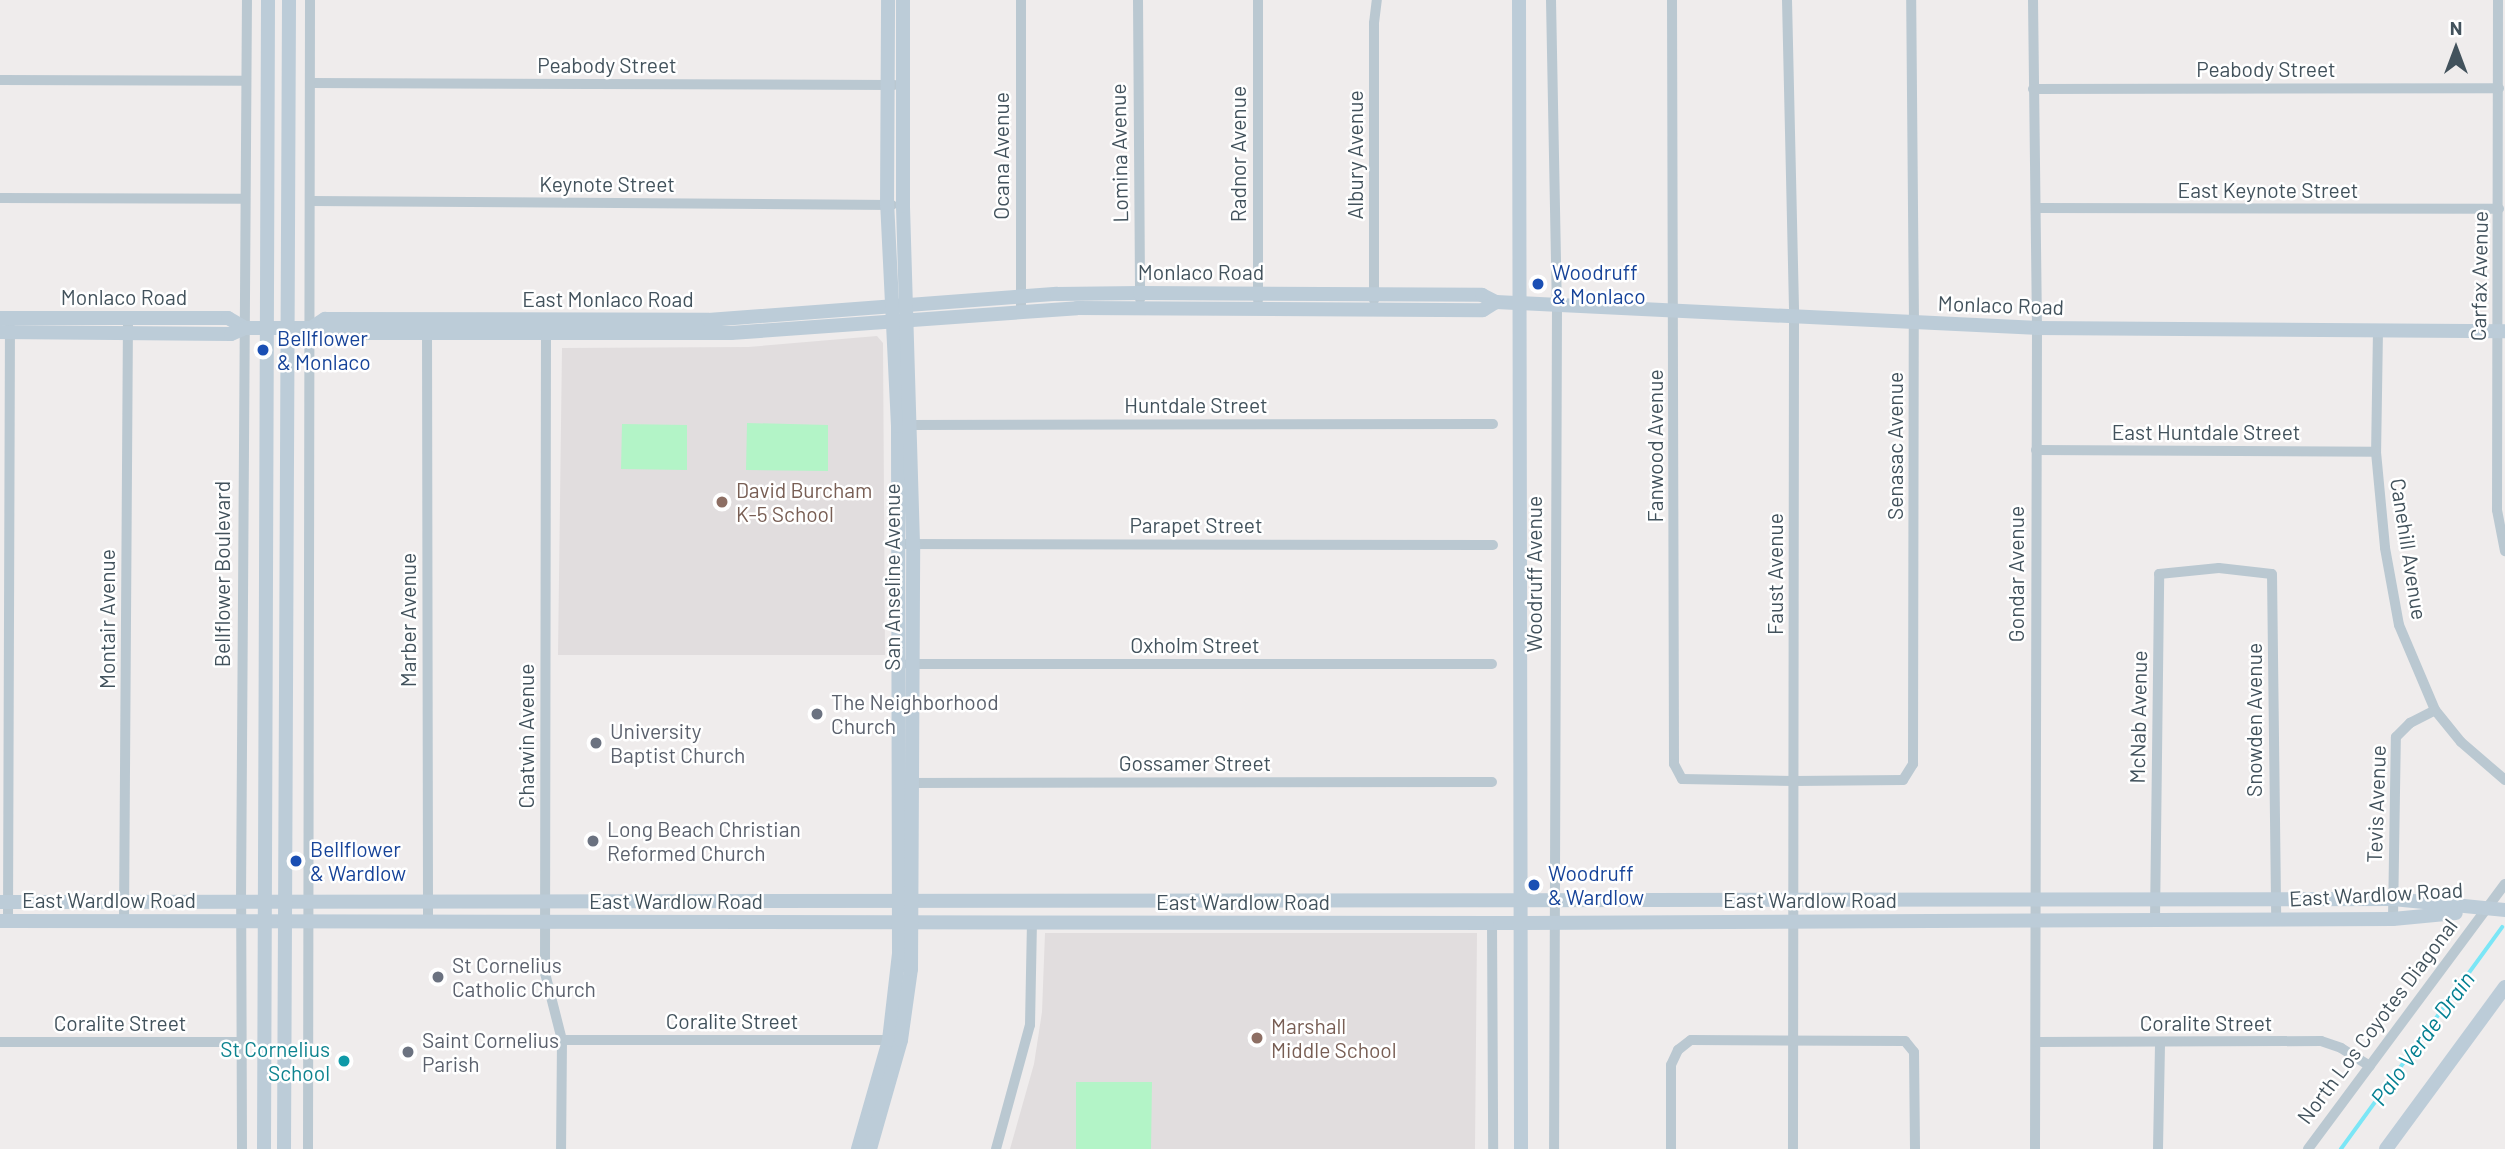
<!DOCTYPE html>
<style>
body{margin:0}
#map{position:relative;width:2505px;height:1149px;overflow:hidden;background:#efecec;font-family:Barlow,sans-serif}
div>[style]{position:absolute}
.education>*{inset:0;background:#e1ddde}
.green>*{inset:0;background:#b3f4c7}
.stream>*{height:3.5px;margin:-1.75px;padding:0 1.75px;transform-origin:1.75px;border-radius:1.75px;background:#7be6f6}
.street>*{height:10px;margin:-5px;padding:0 5px;transform-origin:5px;border-radius:5px;background:#bac8d1}
.secondary>*{height:14px;margin:-7px;padding:0 7px;transform-origin:7px;border-radius:7px;background:#bcccd8}
.dots>*{width:19px;height:19px;translate:-50% -50%;box-sizing:border-box;border:4px solid #fff;border-radius:50%}
span{translate:-50% -50%;white-space:nowrap;text-align:center;line-height:1.15;-webkit-text-stroke:5px #fff;paint-order:stroke}
.street-label{font-size:21px;color:#42525c}
.transit-label{font-size:21px;color:#164399}
.left{translate:0 -50%;text-align:left}
.education-label{font-size:21px;color:#785e54}
.worship-label{font-size:21px;color:#5b616d}
.culture-label{font-size:21px;color:#0d838f}
.right{translate:-100% -50%;text-align:right}
.water-label{font-size:23px;color:#037f91;font-style:italic}
.north{position:absolute;left:2421px;top:14px;width:70px;height:70px;-webkit-text-stroke:5px #fff;paint-order:stroke;rotate:0deg;font-size:19px;font-weight:700;line-height:28px;text-align:center;color:#42525c}
.north::after{content:'';display:block;margin:auto;width:24px;height:32px;background:#42525c;clip-path:polygon(50% 0,100% 100%,50% 72%,0 100%)}
</style>
<div id="map">
<div class="education">
<i style="clip-path:polygon(877px 336px,883px 343px,885px 655px,558px 655px,562px 348px,748px 347px)"></i>
<i style="clip-path:polygon(1045px 933px,1477px 933px,1475px 1149px,1010px 1149px,1034px 1064px,1042px 1012px)"></i>
</div>
<div class="green">
<i style="clip-path:polygon(747px 423px,828px 425px,828px 471px,746px 470px)"></i>
<i style="clip-path:polygon(622px 424px,687px 425px,687px 470px,621px 469px)"></i>
<i style="clip-path:polygon(1076px 1082px,1152px 1082px,1151px 1149px,1076px 1149px)"></i>
</div>
<div class="stream">
<i style="left:2341px;top:1149px;width:274px;rotate:-54deg"></i>
</div>
<div class="street">
<i style="left:1138px;top:0;width:299px;rotate:89.6deg"></i>
<i style="left:1551px;top:0;width:305px;rotate:88.9deg"></i>
<i style="left:1557px;top:305px;width:844px;rotate:90.2deg"></i>
<i style="left:1672px;top:0;width:764px;rotate:89.85deg"></i>
<i style="left:1674px;top:764px;width:17px;rotate:62deg"></i>
<i style="left:1682px;top:779px;width:112px;rotate:1deg"></i>
<i style="left:1794px;top:781px;width:109px;rotate:-0.5deg"></i>
<i style="left:1903px;top:780px;width:19px;rotate:-58deg"></i>
<i style="left:1913px;top:764px;width:441px;rotate:-89.9deg"></i>
<i style="left:1914px;top:323px;width:323px;rotate:-90.5deg"></i>
<i style="left:1787px;top:0;width:317px;rotate:88.7deg"></i>
<i style="left:1794px;top:317px;width:832px;rotate:90.07deg"></i>
<i style="left:2033px;top:0;width:328px;rotate:89.3deg"></i>
<i style="left:2037px;top:328px;width:821px;rotate:90.14deg"></i>
<i style="left:2498px;top:0;width:510px;rotate:90.11deg"></i>
<i style="left:2497px;top:510px;width:42px;rotate:79deg"></i>
<i style="left:0;top:80px;width:246px;rotate:0.2deg"></i>
<i style="left:310px;top:83px;width:584px;rotate:0.2deg"></i>
<i style="left:2033px;top:89px;width:466px;rotate:-0.1deg"></i>
<i style="left:0;top:198px;width:245px;rotate:0.2deg"></i>
<i style="left:311px;top:201px;width:581px;rotate:0.39deg"></i>
<i style="left:2036px;top:208px;width:463px;rotate:0.1deg"></i>
<i style="left:1258px;top:300px;width:300px;rotate:-90deg"></i>
<i style="left:1374px;top:300px;width:277px;rotate:-90deg"></i>
<i style="left:1374px;top:23px;width:23px;rotate:-83deg"></i>
<i style="left:1021px;top:312px;width:312px;rotate:-90deg"></i>
<i style="left:427px;top:329px;width:591px;rotate:89.9deg"></i>
<i style="left:546px;top:329px;width:644px;rotate:90.09deg"></i>
<i style="left:545px;top:973px;width:69px;rotate:75.8deg"></i>
<i style="left:562px;top:1040px;width:109px;rotate:90.5deg"></i>
<i style="left:2378px;top:330px;width:122px;rotate:90.9deg"></i>
<i style="left:2376px;top:452px;width:96px;rotate:84.6deg"></i>
<i style="left:2385px;top:548px;width:78px;rotate:79.7deg"></i>
<i style="left:2399px;top:625px;width:92px;rotate:67deg"></i>
<i style="left:2435px;top:710px;width:41px;rotate:50.9deg"></i>
<i style="left:2461px;top:742px;width:58px;rotate:40.8deg"></i>
<i style="left:906px;top:425px;width:587px;rotate:-0.1deg"></i>
<i style="left:2036px;top:450px;width:340px;rotate:0.3deg"></i>
<i style="left:899px;top:544px;width:594px;rotate:0.1deg"></i>
<i style="left:908px;top:664px;width:584px"></i>
<i style="left:906px;top:783px;width:586px;rotate:-0.1deg"></i>
<i style="left:2393px;top:919px;width:182px;rotate:-89.1deg"></i>
<i style="left:2396px;top:737px;width:20px;rotate:-45deg"></i>
<i style="left:2410px;top:723px;width:28px;rotate:-27deg"></i>
<i style="left:2155px;top:920px;width:346px;rotate:-89.3deg"></i>
<i style="left:2159px;top:574px;width:60px;rotate:-5.7deg"></i>
<i style="left:2219px;top:568px;width:53px;rotate:6.5deg"></i>
<i style="left:2272px;top:574px;width:345px;rotate:89.3deg"></i>
<i style="left:8px;top:921px;width:594px;rotate:-89.81deg"></i>
<i style="left:124px;top:921px;width:603px;rotate:-89.62deg"></i>
<i style="left:1492px;top:923px;width:226px;rotate:89.7deg"></i>
<i style="left:562px;top:1040px;width:332px"></i>
<i style="left:0;top:1042px;width:241px"></i>
<i style="left:2036px;top:1042px;width:285px;rotate:-0.2deg"></i>
<i style="left:2321px;top:1041px;width:21px;rotate:19deg"></i>
<i style="left:2341px;top:1048px;width:34px;rotate:32deg"></i>
<i style="left:242px;top:1149px;width:249px;rotate:-90.2deg"></i>
<i style="left:241px;top:900px;width:900px;rotate:-89.62deg"></i>
<i style="left:308px;top:1149px;width:1149px;rotate:-89.9deg"></i>
<i style="left:996px;top:1149px;width:129px;rotate:-74.7deg"></i>
<i style="left:1030px;top:1025px;width:101px;rotate:-88.9deg"></i>
<i style="left:1671px;top:1149px;width:84px;rotate:-90deg"></i>
<i style="left:1671px;top:1065px;width:17px;rotate:-65deg"></i>
<i style="left:1678px;top:1050px;width:16px;rotate:-38deg"></i>
<i style="left:1691px;top:1040px;width:214px;rotate:0.3deg"></i>
<i style="left:1905px;top:1041px;width:14px;rotate:51deg"></i>
<i style="left:1914px;top:1052px;width:97px;rotate:89.4deg"></i>
<i style="left:2158px;top:1149px;width:107px;rotate:-88.9deg"></i>
<i style="left:2308px;top:1149px;width:330px;rotate:-53.4deg"></i>
</div>
<div class="secondary">
<i style="left:1519px;top:0;width:1149px;rotate:89.9deg"></i>
<i style="left:0;top:318px;width:228px"></i>
<i style="left:228px;top:318px;width:20px;rotate:30deg"></i>
<i style="left:311px;top:328px;width:17px;rotate:-33deg"></i>
<i style="left:325px;top:319px;width:383px;rotate:0.1deg"></i>
<i style="left:708px;top:320px;width:350px;rotate:-4.3deg"></i>
<i style="left:1057px;top:294px;width:83px;rotate:-0.7deg"></i>
<i style="left:1140px;top:293px;width:342px;rotate:0.3deg"></i>
<i style="left:1482px;top:295px;width:16px;rotate:27deg"></i>
<i style="left:1496px;top:302px;width:542px;rotate:2.75deg"></i>
<i style="left:2037px;top:328px;width:468px;rotate:0.4deg"></i>
<i style="left:0;top:332px;width:231px;rotate:0.5deg"></i>
<i style="left:231px;top:334px;width:15px;rotate:-23deg"></i>
<i style="left:245px;top:328px;width:66px"></i>
<i style="left:311px;top:328px;width:16px;rotate:18deg"></i>
<i style="left:326px;top:333px;width:405px"></i>
<i style="left:731px;top:333px;width:347px;rotate:-4.1deg"></i>
<i style="left:1077px;top:308px;width:406px;rotate:0.3deg"></i>
<i style="left:1483px;top:310px;width:15px;rotate:-32deg"></i>
<i style="left:0;top:902px;width:2393px;rotate:-0.07deg"></i>
<i style="left:2393px;top:899px;width:113px;rotate:5.6deg"></i>
<i style="left:0;top:921px;width:1500px;rotate:0.08deg"></i>
<i style="left:1500px;top:923px;width:893px;rotate:-0.26deg"></i>
<i style="left:2393px;top:919px;width:63px;rotate:-5.4deg"></i>
<i style="left:264px;top:1149px;width:1149px;rotate:-89.8deg"></i>
<i style="left:284px;top:1149px;width:1149px;rotate:-89.75deg"></i>
<i style="left:858px;top:1149px;width:113px;rotate:-74.1deg"></i>
<i style="left:889px;top:1040px;width:88px;rotate:-83.4deg"></i>
<i style="left:899px;top:953px;width:527px;rotate:-90.11deg"></i>
<i style="left:898px;top:426px;width:221px;rotate:-92.8deg"></i>
<i style="left:887px;top:205px;width:205px;rotate:-89.7deg"></i>
<i style="left:870px;top:1149px;width:113px;rotate:-74.1deg"></i>
<i style="left:901px;top:1040px;width:72px;rotate:-82deg"></i>
<i style="left:911px;top:969px;width:425px;rotate:-89.7deg"></i>
<i style="left:913px;top:544px;width:338px;rotate:-91.7deg"></i>
<i style="left:903px;top:206px;width:206px;rotate:-90deg"></i>
<i style="left:2386px;top:1149px;width:201px;rotate:-53.7deg"></i>
</div>
<div class="dots">
<i style="left:1538px;top:284px;background:#1a4fb4"></i>
<i style="left:263px;top:350px;background:#1a4fb4"></i>
<i style="left:722px;top:502px;background:#8d6e63"></i>
<i style="left:817px;top:714px;background:#6b7280"></i>
<i style="left:596px;top:743px;background:#6b7280"></i>
<i style="left:593px;top:841px;background:#6b7280"></i>
<i style="left:296px;top:861px;background:#1a4fb4"></i>
<i style="left:1534px;top:885px;background:#1a4fb4"></i>
<i style="left:438px;top:977px;background:#6b7280"></i>
<i style="left:1257px;top:1038px;background:#8d6e63"></i>
<i style="left:408px;top:1052px;background:#6b7280"></i>
<i style="left:344px;top:1061px;background:#0f9aa8"></i>
</div>
<div class="street-label">
<span style="left:607px;top:65px">Peabody Street</span>
<span style="left:2266px;top:69px">Peabody Street</span>
<span style="left:1119px;top:153px;rotate:-91deg">Lomina Avenue</span>
<span style="left:1238px;top:154px;rotate:-90deg">Radnor Avenue</span>
<span style="left:1355px;top:155px;rotate:-90deg">Albury Avenue</span>
<span style="left:1001px;top:156px;rotate:-90deg">Ocana Avenue</span>
<span style="left:607px;top:184px">Keynote Street</span>
<span style="left:2268px;top:190px">East Keynote Street</span>
<span style="left:1201px;top:272px">Monlaco Road</span>
<span style="left:2479px;top:276px;rotate:-89deg">Carfax Avenue</span>
<span style="left:124px;top:297px">Monlaco Road</span>
<span style="left:608px;top:299px">East Monlaco Road</span>
<span style="left:2001px;top:305px;rotate:2deg">Monlaco Road</span>
<span style="left:1196px;top:405px">Huntdale Street</span>
<span style="left:2206px;top:432px">East Huntdale Street</span>
<span style="left:1655px;top:446px;rotate:-90deg">Fanwood Avenue</span>
<span style="left:1895px;top:446px;rotate:-90deg">Senasac Avenue</span>
<span style="left:1196px;top:525px">Parapet Street</span>
<span style="left:2409px;top:549px;rotate:81deg">Canehill Avenue</span>
<span style="left:222px;top:574px;rotate:-90deg">Bellflower Boulevard</span>
<span style="left:1534px;top:574px;rotate:-90deg">Woodruff Avenue</span>
<span style="left:1775px;top:574px;rotate:-90deg">Faust Avenue</span>
<span style="left:2016px;top:574px;rotate:-90deg">Gondar Avenue</span>
<span style="left:892px;top:577px;rotate:-90deg">San Anseline Avenue</span>
<span style="left:107px;top:619px;rotate:-90deg">Montair Avenue</span>
<span style="left:408px;top:620px;rotate:-90deg">Marber Avenue</span>
<span style="left:1195px;top:645px">Oxholm Street</span>
<span style="left:2138px;top:717px;rotate:-89deg">McNab Avenue</span>
<span style="left:2254px;top:720px;rotate:-90deg">Snowden Avenue</span>
<span style="left:526px;top:736px;rotate:-90deg">Chatwin Avenue</span>
<span style="left:1195px;top:763px">Gossamer Street</span>
<span style="left:2376px;top:804px;rotate:-88deg">Tevis Avenue</span>
<span style="left:2376px;top:894px;rotate:-3deg">East Wardlow Road</span>
<span style="left:109px;top:900px">East Wardlow Road</span>
<span style="left:1810px;top:900px">East Wardlow Road</span>
<span style="left:676px;top:901px">East Wardlow Road</span>
<span style="left:1243px;top:902px">East Wardlow Road</span>
<span style="left:732px;top:1021px">Coralite Street</span>
<span style="left:2377px;top:1021px;rotate:-53deg">North Los Coyotes Diagonal</span>
<span style="left:120px;top:1023px">Coralite Street</span>
<span style="left:2206px;top:1023px">Coralite Street</span>
</div>
<div class="transit-label">
<span class="left" style="left:1552px;top:284px">Woodruff<br>&amp; Monlaco</span>
<span class="left" style="left:277px;top:350px">Bellflower<br>&amp; Monlaco</span>
<span class="left" style="left:310px;top:861px">Bellflower<br>&amp; Wardlow</span>
<span class="left" style="left:1548px;top:885px">Woodruff<br>&amp; Wardlow</span>
</div>
<div class="education-label">
<span class="left" style="left:736px;top:502px">David Burcham<br>K-5 School</span>
<span class="left" style="left:1271px;top:1038px">Marshall<br>Middle School</span>
</div>
<div class="worship-label">
<span class="left" style="left:831px;top:714px">The Neighborhood<br>Church</span>
<span class="left" style="left:610px;top:743px">University<br>Baptist Church</span>
<span class="left" style="left:607px;top:841px">Long Beach Christian<br>Reformed Church</span>
<span class="left" style="left:452px;top:977px">St Cornelius<br>Catholic Church</span>
<span class="left" style="left:422px;top:1052px">Saint Cornelius<br>Parish</span>
</div>
<div class="culture-label">
<span class="right" style="left:330px;top:1061px">St Cornelius<br>School</span>
</div>
<div class="water-label">
<span style="left:2422px;top:1038px;rotate:-54deg">Palo Verde Drain</span>
</div>
<div class="north">N</div>
</div>
